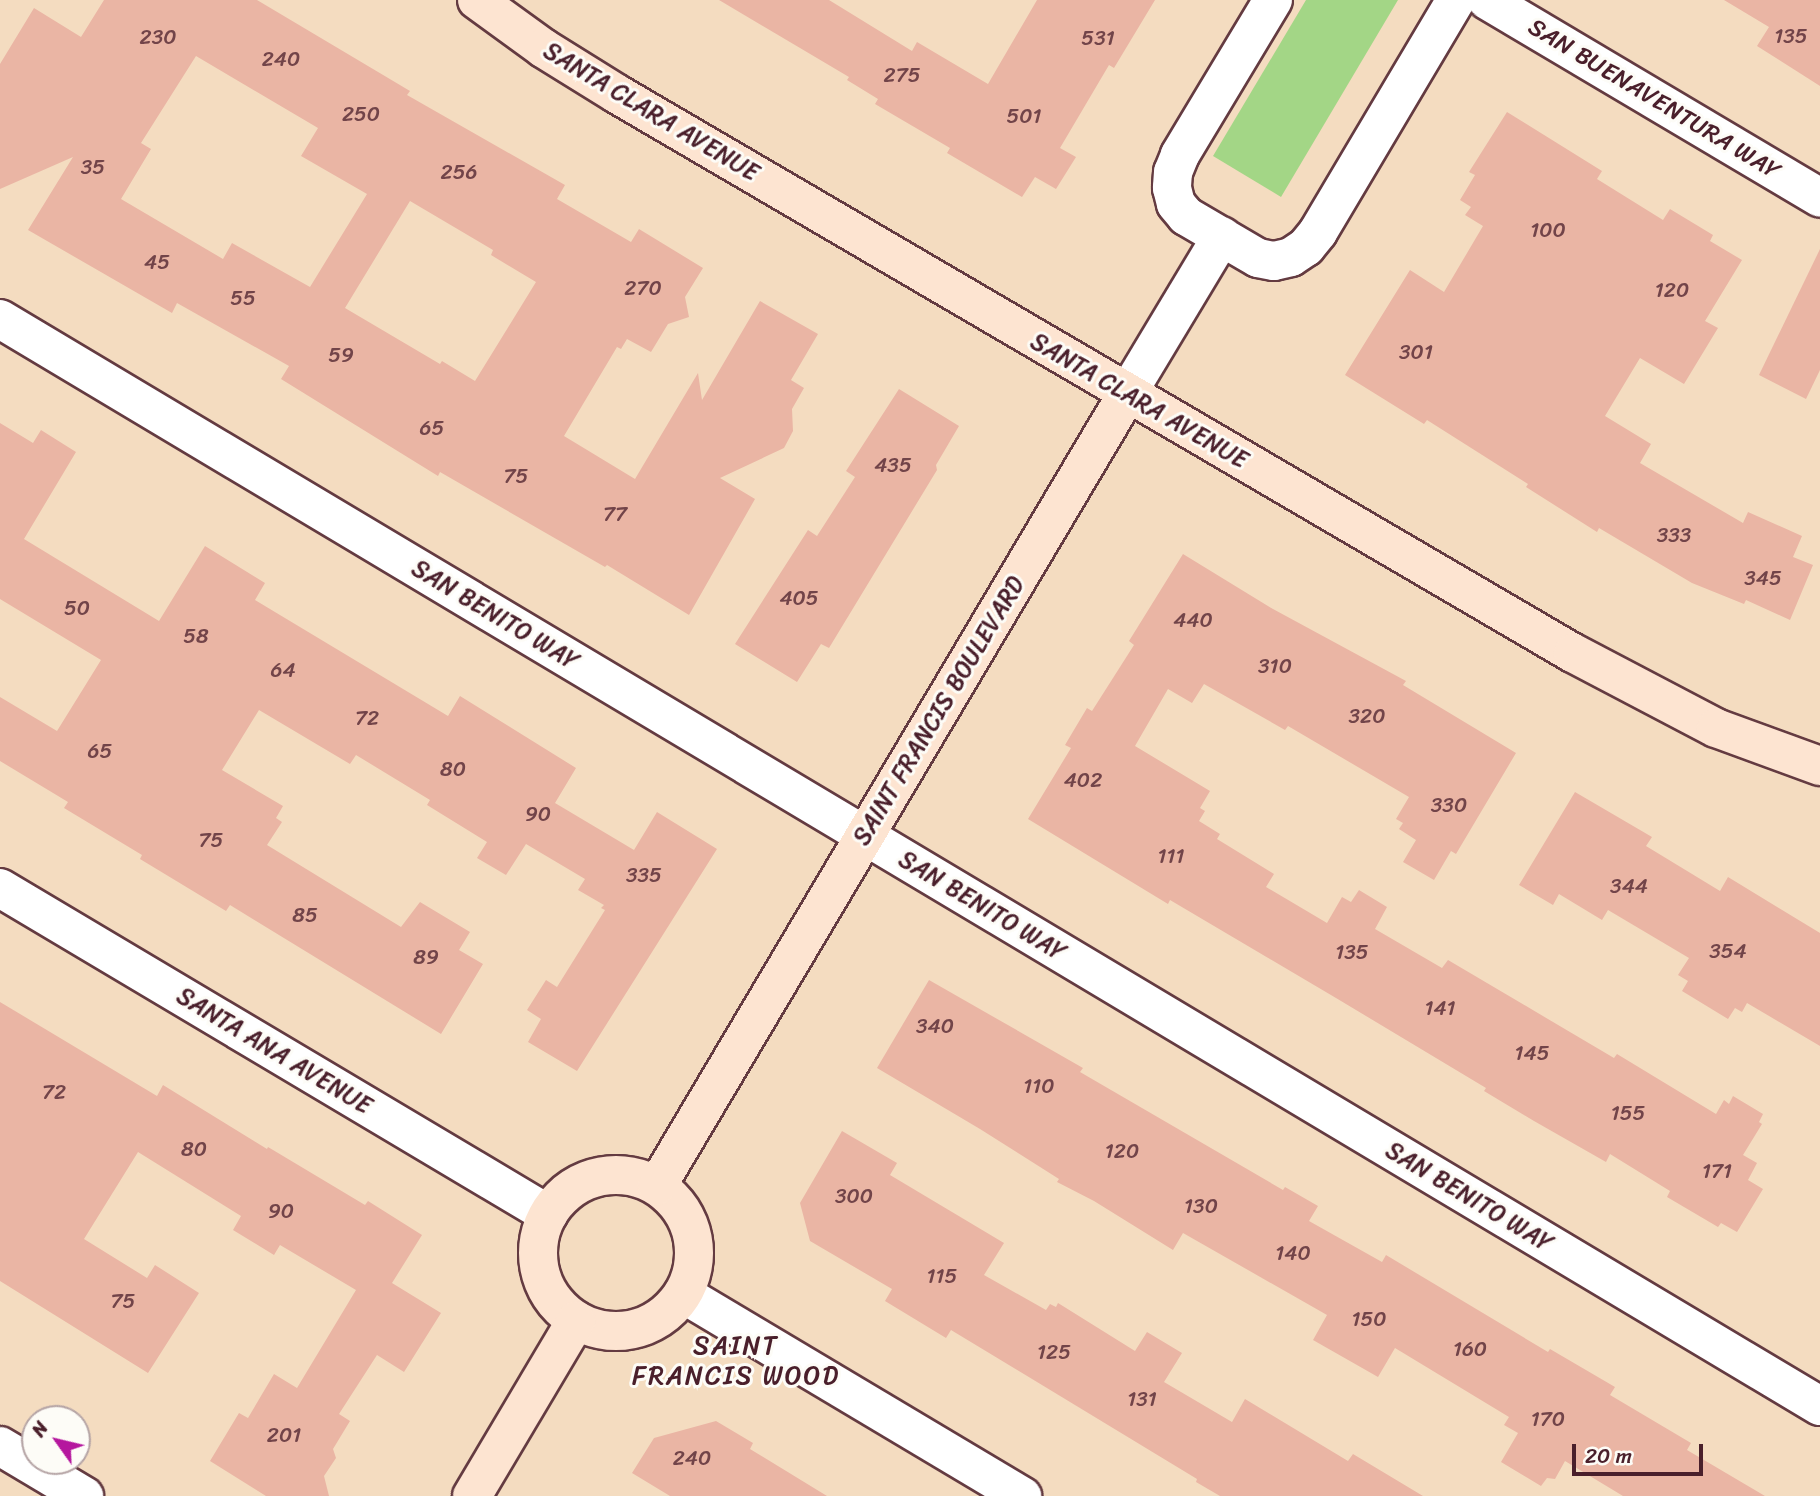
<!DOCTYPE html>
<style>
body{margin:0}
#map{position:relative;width:1820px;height:1496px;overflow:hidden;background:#f4dcc0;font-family:Sriracha,sans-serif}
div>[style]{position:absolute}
.green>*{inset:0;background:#a3d686}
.building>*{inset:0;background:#eab5a4}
.roads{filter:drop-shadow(2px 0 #643b41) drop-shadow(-2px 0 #643b41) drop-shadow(0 2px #643b41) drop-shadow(0 -2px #643b41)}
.street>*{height:38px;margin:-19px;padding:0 19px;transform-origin:19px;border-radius:19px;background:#fff}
.secondary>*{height:38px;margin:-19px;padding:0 19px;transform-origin:19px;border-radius:19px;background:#fde4d1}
.secondary>.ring{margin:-19px;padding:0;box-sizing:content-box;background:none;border:38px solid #fde4d1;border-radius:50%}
span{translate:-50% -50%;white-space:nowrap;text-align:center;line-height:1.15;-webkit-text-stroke:6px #fdfcf7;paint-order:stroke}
.number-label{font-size:21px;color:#724449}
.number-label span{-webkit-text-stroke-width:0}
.street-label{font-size:24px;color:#4a1f2b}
.neighbourhood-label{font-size:26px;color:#4a1f2b;letter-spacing:2px}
.north{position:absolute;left:21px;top:1405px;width:70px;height:70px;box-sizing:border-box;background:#fdfcf7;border:2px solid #b5a4a5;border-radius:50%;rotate:304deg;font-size:19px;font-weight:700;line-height:28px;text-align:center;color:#4a1f2b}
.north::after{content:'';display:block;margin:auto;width:24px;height:32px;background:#b5179e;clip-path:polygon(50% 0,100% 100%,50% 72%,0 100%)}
.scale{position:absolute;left:1572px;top:1444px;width:131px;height:32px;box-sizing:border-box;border:4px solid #4a1f2b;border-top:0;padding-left:9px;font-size:21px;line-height:24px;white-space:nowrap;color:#4a1f2b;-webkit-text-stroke:5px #fdfcf7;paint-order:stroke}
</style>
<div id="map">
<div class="green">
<i style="clip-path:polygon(1306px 0,1398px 0,1281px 197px,1213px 156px)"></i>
</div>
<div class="building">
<i style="clip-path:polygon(evenodd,104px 0,257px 0,410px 91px,407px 95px,565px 185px,557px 199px,631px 242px,639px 229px,703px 268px,685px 297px,689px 317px,668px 324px,651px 352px,627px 339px,621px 349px,617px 347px,564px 436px,635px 479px,698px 373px,702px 400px,760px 301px,818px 334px,791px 380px,804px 388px,792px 409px,793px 431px,784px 448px,720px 478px,755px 499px,689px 615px,607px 565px,605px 567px,440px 472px,438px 476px,281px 379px,289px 366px,177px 303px,172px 313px,28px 230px,73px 157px,0 189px,0 64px,34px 8px,81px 37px,104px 0,196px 56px,318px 128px,301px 156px,367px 194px,310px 287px,232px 243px,223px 259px,121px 199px,151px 149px,141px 143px,196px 56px,104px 0,410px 201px,493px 250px,491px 255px,536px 282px,475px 381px,442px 361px,440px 364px,345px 308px,410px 201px)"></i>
<i style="clip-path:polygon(719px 0,829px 0,912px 51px,917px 42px,988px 84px,1037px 0,1155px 0,1114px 68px,1109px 65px,1060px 148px,1076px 157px,1056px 189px,1035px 177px,1022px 197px,947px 153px,950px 148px,875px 104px,878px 99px,847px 80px,849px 77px)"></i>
<i style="clip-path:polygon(1724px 0,1820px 0,1820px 86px,1757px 46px,1769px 27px)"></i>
<i style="clip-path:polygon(1507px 112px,1602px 171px,1597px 179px,1663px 220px,1670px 209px,1713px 235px,1710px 241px,1742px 260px,1705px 321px,1718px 328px,1684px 384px,1640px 358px,1605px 416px,1651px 444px,1640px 463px,1743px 523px,1748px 512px,1802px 536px,1793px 557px,1813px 565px,1790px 620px,1746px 600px,1744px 604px,1692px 583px,1599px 528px,1597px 532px,1526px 487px,1528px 484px,1427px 420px,1424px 424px,1345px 375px,1410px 270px,1444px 292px,1483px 226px,1465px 215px,1471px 207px,1460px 200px,1475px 175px,1469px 172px)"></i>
<i style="clip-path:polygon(1820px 249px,1820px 370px,1806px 399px,1759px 375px)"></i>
<i style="clip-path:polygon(899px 389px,959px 426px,936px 465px,937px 470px,829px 648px,821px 644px,797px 682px,735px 644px,808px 530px,817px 536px,855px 477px,846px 471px)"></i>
<i style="clip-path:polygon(0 423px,33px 443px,41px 430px,76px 452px,24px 539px,159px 621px,205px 546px,265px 583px,255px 600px,448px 716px,460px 696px,576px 768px,555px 803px,634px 850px,657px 812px,717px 849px,577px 1071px,528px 1042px,541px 1019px,527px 1010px,546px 980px,557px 987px,605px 910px,601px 908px,604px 905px,578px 890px,585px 879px,526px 844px,506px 875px,477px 858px,487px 842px,427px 805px,430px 800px,356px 755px,350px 764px,259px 710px,222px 770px,283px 806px,276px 818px,282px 822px,267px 845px,401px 927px,420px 902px,470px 932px,459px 950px,483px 964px,441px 1034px,230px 905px,226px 911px,140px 859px,142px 855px,64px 808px,68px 802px,0 761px,0 697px,57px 731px,101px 660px,0 599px)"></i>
<i style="clip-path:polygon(1183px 554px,1273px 609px,1406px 681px,1403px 685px,1516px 753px,1456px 854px,1451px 851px,1434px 880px,1403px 862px,1416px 840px,1399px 829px,1403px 823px,1396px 819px,1409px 797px,1288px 726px,1285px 730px,1204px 684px,1192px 703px,1168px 689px,1135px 746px,1210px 791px,1200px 808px,1205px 811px,1199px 821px,1220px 834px,1217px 839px,1274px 874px,1266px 887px,1327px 923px,1342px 897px,1351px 902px,1359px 890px,1387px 907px,1375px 929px,1442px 968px,1448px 960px,1614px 1058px,1617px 1054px,1716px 1114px,1724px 1100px,1729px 1104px,1733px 1096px,1763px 1114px,1759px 1122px,1762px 1124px,1743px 1155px,1757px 1163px,1748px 1180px,1763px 1189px,1737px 1232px,1721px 1223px,1718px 1227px,1667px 1197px,1670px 1191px,1610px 1154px,1606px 1162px,1534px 1121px,1484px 1091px,1486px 1088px,1336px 998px,1170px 900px,1168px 904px,1028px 819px,1071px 748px,1065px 745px,1087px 708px,1092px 711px,1134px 645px,1129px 641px)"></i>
<i style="clip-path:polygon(1575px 792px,1652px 837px,1646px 846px,1720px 891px,1728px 877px,1820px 933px,1820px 1046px,1747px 1003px,1742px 1012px,1735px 1008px,1728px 1019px,1682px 991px,1688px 981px,1678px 975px,1689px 958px,1608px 910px,1602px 920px,1559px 894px,1553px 905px,1519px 885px)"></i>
<i style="clip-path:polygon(929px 980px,1083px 1068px,1080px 1072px,1283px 1190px,1285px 1187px,1318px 1206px,1309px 1221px,1382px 1262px,1386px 1255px,1548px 1352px,1550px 1349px,1615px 1387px,1610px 1395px,1691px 1443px,1687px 1450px,1765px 1496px,1623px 1496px,1565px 1461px,1555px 1479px,1547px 1478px,1541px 1486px,1501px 1462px,1518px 1433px,1504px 1425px,1509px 1417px,1395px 1348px,1378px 1377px,1313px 1340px,1327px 1315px,1183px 1233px,1173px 1250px,1094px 1201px,1057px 1182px,1059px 1179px,980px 1129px,877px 1068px)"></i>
<i style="clip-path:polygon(0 1002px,157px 1096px,163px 1085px,267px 1149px,268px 1147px,365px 1205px,368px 1201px,422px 1235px,392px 1283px,441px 1313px,404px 1372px,377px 1355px,339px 1414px,350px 1421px,333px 1449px,336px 1458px,324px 1476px,329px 1496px,266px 1496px,210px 1461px,239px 1413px,248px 1418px,274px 1374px,297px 1388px,356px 1290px,280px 1245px,274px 1255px,233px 1230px,241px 1216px,138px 1152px,84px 1239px,147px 1278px,155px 1265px,199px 1293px,148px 1373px,0 1281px)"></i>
<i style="clip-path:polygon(842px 1131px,897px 1163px,890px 1175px,1004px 1243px,984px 1275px,1046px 1310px,1050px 1304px,1056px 1307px,1058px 1303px,1135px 1351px,1147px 1332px,1182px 1353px,1164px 1382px,1232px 1422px,1245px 1399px,1348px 1461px,1353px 1454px,1423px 1496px,1220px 1496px,1196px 1482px,1197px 1479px,951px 1330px,946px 1338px,885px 1301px,892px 1289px,810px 1241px,800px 1203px)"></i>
<i style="clip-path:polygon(716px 1421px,753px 1443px,750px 1449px,827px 1496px,670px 1496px,632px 1473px,654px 1438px)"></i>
</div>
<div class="roads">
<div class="street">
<i style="left:1273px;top:0;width:181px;rotate:121deg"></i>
<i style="left:1180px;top:155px;width:18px;rotate:112deg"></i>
<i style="left:1173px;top:172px;width:16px;rotate:94deg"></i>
<i style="left:1172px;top:188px;width:16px;rotate:76deg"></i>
<i style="left:1176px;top:204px;width:16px;rotate:50deg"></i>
<i style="left:1186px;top:216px;width:83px;rotate:30.3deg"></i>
<i style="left:1258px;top:258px;width:16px;rotate:11deg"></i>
<i style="left:1274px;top:261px;width:17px;rotate:-13deg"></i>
<i style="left:1291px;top:257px;width:18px;rotate:-34deg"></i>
<i style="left:1306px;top:247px;width:19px;rotate:-51deg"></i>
<i style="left:1318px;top:232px;width:270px;rotate:-59.3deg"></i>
<i style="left:1487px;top:0;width:387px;rotate:30.7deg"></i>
<i style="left:0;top:319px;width:2120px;rotate:30.85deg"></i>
<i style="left:1127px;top:394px;width:184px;rotate:-59deg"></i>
<i style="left:0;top:888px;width:638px;rotate:30.75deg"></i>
<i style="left:683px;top:1294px;width:395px;rotate:30.8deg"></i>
<i style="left:0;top:1446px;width:98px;rotate:30.8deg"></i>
</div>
<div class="secondary">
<i style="left:477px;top:0;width:82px;rotate:36deg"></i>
<i style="left:543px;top:48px;width:87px;rotate:31.9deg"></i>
<i style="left:617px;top:94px;width:1107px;rotate:30.32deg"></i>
<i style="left:1573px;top:653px;width:161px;rotate:27.7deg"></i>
<i style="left:1716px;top:728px;width:111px;rotate:20.1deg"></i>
<i class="ring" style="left:538px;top:1175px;width:118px;height:118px"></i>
<i style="left:657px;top:1186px;width:921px;rotate:-59.31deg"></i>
<i style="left:472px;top:1496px;width:204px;rotate:-59.3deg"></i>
</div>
</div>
<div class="number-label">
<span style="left:1791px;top:36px">135</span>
<span style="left:158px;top:37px">230</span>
<span style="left:1098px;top:38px">531</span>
<span style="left:281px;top:59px">240</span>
<span style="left:902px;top:75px">275</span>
<span style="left:361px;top:114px">250</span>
<span style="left:1024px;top:116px">501</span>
<span style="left:93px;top:167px">35</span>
<span style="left:459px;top:172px">256</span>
<span style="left:1548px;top:230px">100</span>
<span style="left:157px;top:262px">45</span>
<span style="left:643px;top:288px">270</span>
<span style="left:1672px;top:290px">120</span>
<span style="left:243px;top:298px">55</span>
<span style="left:1416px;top:352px">301</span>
<span style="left:341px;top:355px">59</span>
<span style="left:432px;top:428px">65</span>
<span style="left:893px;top:465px">435</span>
<span style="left:516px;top:476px">75</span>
<span style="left:615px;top:514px">77</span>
<span style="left:1674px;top:535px">333</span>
<span style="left:1763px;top:578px">345</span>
<span style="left:799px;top:598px">405</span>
<span style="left:77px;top:608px">50</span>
<span style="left:1193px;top:620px">440</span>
<span style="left:196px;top:636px">58</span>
<span style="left:1275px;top:666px">310</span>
<span style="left:283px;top:670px">64</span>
<span style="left:1367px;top:716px">320</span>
<span style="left:367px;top:718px">72</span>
<span style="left:100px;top:751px">65</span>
<span style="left:453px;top:769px">80</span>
<span style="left:1083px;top:780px">402</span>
<span style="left:1449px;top:805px">330</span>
<span style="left:538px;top:814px">90</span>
<span style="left:211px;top:840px">75</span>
<span style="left:1171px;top:856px">111</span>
<span style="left:644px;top:875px">335</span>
<span style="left:1629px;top:886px">344</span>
<span style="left:305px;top:915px">85</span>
<span style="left:1728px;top:951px">354</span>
<span style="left:1352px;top:952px">135</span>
<span style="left:426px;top:957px">89</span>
<span style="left:1440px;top:1008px">141</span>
<span style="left:935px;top:1026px">340</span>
<span style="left:1532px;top:1053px">145</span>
<span style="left:1039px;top:1086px">110</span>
<span style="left:54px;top:1092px">72</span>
<span style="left:1628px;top:1113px">155</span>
<span style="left:194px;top:1149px">80</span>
<span style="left:1122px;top:1151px">120</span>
<span style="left:1717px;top:1171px">171</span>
<span style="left:854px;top:1196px">300</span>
<span style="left:1201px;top:1206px">130</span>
<span style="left:281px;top:1211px">90</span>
<span style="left:1293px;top:1253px">140</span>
<span style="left:942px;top:1276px">115</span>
<span style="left:123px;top:1301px">75</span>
<span style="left:1369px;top:1319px">150</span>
<span style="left:1470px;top:1349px">160</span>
<span style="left:1054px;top:1352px">125</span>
<span style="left:1142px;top:1399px">131</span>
<span style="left:1548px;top:1419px">170</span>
<span style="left:284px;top:1435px">201</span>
<span style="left:692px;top:1458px">240</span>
</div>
<div class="street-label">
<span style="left:1654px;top:99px;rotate:31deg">SAN BUENAVENTURA WAY</span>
<span style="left:651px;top:112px;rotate:31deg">SANTA CLARA AVENUE</span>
<span style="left:1139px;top:401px;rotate:30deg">SANTA CLARA AVENUE</span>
<span style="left:495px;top:615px;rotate:31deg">SAN BENITO WAY</span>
<span style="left:939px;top:711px;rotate:-59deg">SAINT FRANCIS BOULEVARD</span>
<span style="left:982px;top:906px;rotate:31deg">SAN BENITO WAY</span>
<span style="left:274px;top:1051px;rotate:31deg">SANTA ANA AVENUE</span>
<span style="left:1469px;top:1197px;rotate:31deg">SAN BENITO WAY</span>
</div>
<div class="neighbourhood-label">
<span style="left:736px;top:1361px">SAINT<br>FRANCIS WOOD</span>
</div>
<div class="north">N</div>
<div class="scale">20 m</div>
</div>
